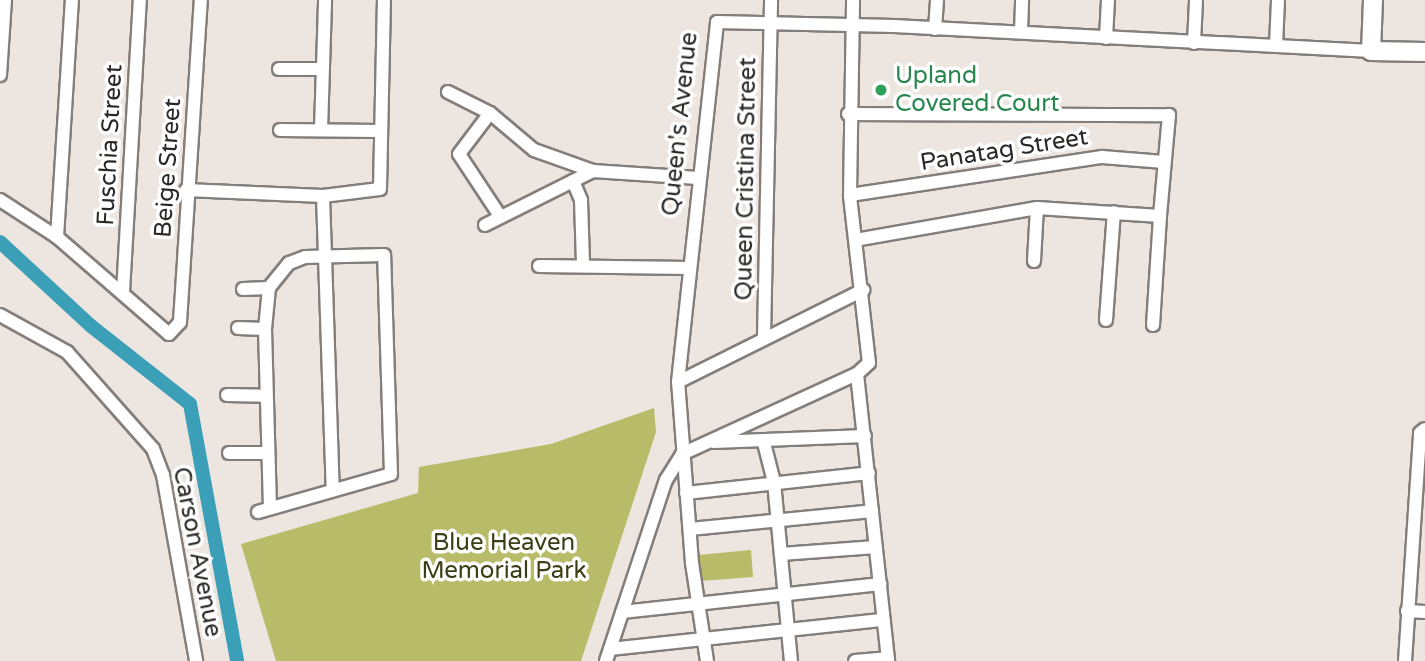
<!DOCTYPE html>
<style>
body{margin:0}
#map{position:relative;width:1425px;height:661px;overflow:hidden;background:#ece5e0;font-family:"Varela Round",sans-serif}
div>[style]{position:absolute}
.green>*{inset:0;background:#b8bb68}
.canal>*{height:14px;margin:-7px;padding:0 7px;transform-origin:7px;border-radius:7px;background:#3a9fb7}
.roads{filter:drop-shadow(2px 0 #847e7a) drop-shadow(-2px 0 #847e7a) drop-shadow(0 2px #847e7a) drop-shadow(0 -2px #847e7a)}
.street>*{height:12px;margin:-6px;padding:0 6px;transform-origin:6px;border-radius:6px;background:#fff}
.secondary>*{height:18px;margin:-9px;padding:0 9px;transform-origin:9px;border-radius:9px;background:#fff}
.dots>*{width:19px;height:19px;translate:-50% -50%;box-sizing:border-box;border:4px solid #fff;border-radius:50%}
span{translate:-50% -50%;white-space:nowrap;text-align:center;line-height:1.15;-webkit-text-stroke:7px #fff;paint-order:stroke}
.leisure-label{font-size:24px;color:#27864d}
.left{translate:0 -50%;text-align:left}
.street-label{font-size:24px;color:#2a2726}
.park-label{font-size:24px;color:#3d3e15}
</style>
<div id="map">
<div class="green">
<i style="clip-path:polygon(654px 408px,656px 432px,581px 661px,276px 661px,241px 544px,418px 493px,419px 467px,551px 444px)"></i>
<i style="clip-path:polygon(751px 550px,753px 577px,700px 581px,698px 555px)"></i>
</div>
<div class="canal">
<i style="left:0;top:242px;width:124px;rotate:42.7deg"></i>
<i style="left:91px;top:326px;width:126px;rotate:38.2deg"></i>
<i style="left:190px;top:404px;width:261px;rotate:79.6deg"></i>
</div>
<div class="roads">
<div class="street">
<i style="left:935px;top:29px;width:29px;rotate:-86deg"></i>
<i style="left:1021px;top:32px;width:32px;rotate:-88deg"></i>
<i style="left:1106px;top:38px;width:38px;rotate:-87deg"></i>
<i style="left:1194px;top:43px;width:43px;rotate:-87.3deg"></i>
<i style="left:1276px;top:46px;width:46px;rotate:-87.5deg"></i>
<i style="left:279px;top:69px;width:43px"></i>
<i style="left:0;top:75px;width:75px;rotate:-86.2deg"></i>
<i style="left:448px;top:92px;width:47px;rotate:26.6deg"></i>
<i style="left:848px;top:114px;width:321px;rotate:0.2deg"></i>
<i style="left:1169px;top:115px;width:101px;rotate:95.1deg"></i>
<i style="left:1160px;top:216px;width:123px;rotate:-176.3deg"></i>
<i style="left:1037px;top:208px;width:184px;rotate:170deg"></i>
<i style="left:280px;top:130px;width:99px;rotate:0.6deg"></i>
<i style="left:321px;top:130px;width:130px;rotate:-88.2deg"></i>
<i style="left:573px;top:181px;width:21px;rotate:67deg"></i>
<i style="left:581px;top:200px;width:63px;rotate:88.2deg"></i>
<i style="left:186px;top:190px;width:137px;rotate:2.5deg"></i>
<i style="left:323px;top:196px;width:57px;rotate:-7deg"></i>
<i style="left:380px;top:189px;width:189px;rotate:-88.8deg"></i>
<i style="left:850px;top:195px;width:255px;rotate:-8.6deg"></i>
<i style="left:1102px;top:157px;width:62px;rotate:4.6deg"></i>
<i style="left:323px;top:196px;width:294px;rotate:88.1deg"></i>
<i style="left:0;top:200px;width:68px;rotate:33deg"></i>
<i style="left:57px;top:237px;width:148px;rotate:40.9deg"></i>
<i style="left:169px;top:334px;width:16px;rotate:-47deg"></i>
<i style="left:180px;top:322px;width:323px;rotate:-86.3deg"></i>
<i style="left:500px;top:216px;width:74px;rotate:-123.5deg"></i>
<i style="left:459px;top:154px;width:51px;rotate:-52.9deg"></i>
<i style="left:490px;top:113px;width:57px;rotate:40.1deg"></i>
<i style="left:534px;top:150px;width:63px;rotate:19.6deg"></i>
<i style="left:593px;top:171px;width:105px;rotate:3.8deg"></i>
<i style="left:485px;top:225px;width:121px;rotate:-26.6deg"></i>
<i style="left:57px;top:237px;width:237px;rotate:-86.4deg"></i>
<i style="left:1034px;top:261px;width:53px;rotate:-86.8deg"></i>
<i style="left:539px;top:266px;width:151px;rotate:0.8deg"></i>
<i style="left:243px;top:289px;width:26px;rotate:-2deg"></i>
<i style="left:123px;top:292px;width:292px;rotate:-86.7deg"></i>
<i style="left:0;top:315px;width:77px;rotate:28.9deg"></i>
<i style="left:67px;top:352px;width:130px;rotate:48.4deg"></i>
<i style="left:153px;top:449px;width:28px;rotate:69deg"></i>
<i style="left:163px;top:475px;width:189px;rotate:79.9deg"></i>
<i style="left:1106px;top:320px;width:108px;rotate:-85.8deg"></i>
<i style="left:1153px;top:325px;width:109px;rotate:-86.3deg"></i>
<i style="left:238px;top:328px;width:27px;rotate:2deg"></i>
<i style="left:764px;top:337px;width:337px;rotate:-88.8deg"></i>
<i style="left:857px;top:374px;width:289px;rotate:83.8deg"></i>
<i style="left:678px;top:382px;width:207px;rotate:-26.4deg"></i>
<i style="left:227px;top:395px;width:39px;rotate:1deg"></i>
<i style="left:714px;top:442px;width:151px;rotate:-2.3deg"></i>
<i style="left:764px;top:443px;width:40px;rotate:75.6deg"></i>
<i style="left:774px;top:482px;width:180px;rotate:84.6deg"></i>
<i style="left:229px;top:453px;width:39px"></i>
<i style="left:686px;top:493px;width:184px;rotate:-6.2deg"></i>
<i style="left:258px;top:512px;width:138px;rotate:-15.9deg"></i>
<i style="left:391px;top:474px;width:219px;rotate:-91.8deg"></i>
<i style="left:384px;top:255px;width:79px;rotate:178.5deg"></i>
<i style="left:305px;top:257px;width:17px;rotate:159deg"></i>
<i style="left:289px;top:263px;width:32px;rotate:129deg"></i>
<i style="left:269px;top:288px;width:41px;rotate:95.6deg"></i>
<i style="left:265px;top:329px;width:178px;rotate:88.4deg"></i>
<i style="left:690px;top:529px;width:183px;rotate:-5.6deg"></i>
<i style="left:781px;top:554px;width:95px;rotate:-4.2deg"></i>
<i style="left:1407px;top:611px;width:18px;rotate:3deg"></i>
<i style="left:622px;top:612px;width:260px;rotate:-6.2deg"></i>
<i style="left:610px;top:649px;width:275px;rotate:-6.1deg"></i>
<i style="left:606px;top:661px;width:191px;rotate:-71.7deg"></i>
<i style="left:666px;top:480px;width:31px;rotate:-58deg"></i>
<i style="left:682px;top:454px;width:192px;rotate:-24.6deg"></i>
<i style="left:857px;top:374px;width:16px;rotate:-43deg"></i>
<i style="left:869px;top:363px;width:169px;rotate:-96.5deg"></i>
<i style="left:850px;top:195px;width:195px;rotate:-89.1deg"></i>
<i style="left:707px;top:661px;width:99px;rotate:-98.7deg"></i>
<i style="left:692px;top:563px;width:182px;rotate:-94.4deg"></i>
<i style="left:678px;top:382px;width:362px;rotate:-83.8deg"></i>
<i style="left:717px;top:22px;width:177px;rotate:1.3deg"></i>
<i style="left:894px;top:26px;width:478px;rotate:3deg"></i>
<i style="left:855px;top:661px;width:32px;rotate:-5deg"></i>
<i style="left:1405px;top:661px;width:228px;rotate:-86.2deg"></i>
<i style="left:1420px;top:433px;width:6px;rotate:-39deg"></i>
</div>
<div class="secondary">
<i style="left:1373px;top:0;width:51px;rotate:92.2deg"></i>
<i style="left:1371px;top:51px;width:54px;rotate:1.1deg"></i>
</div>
</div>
<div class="dots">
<i style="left:881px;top:90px;background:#2e9e5b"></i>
</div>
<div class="leisure-label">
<span class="left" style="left:895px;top:90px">Upland<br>Covered Court</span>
</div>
<div class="street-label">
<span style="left:680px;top:124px;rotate:-84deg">Queen's Avenue</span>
<span style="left:110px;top:145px;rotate:-87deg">Fuschia Street</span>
<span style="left:1004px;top:150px;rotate:-9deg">Panatag Street</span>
<span style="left:168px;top:168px;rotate:-86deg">Beige Street</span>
<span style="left:746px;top:179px;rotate:-89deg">Queen Cristina Street</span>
<span style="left:197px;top:552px;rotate:79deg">Carson Avenue</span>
</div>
<div class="park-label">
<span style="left:504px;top:557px">Blue Heaven<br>Memorial Park</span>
</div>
</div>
